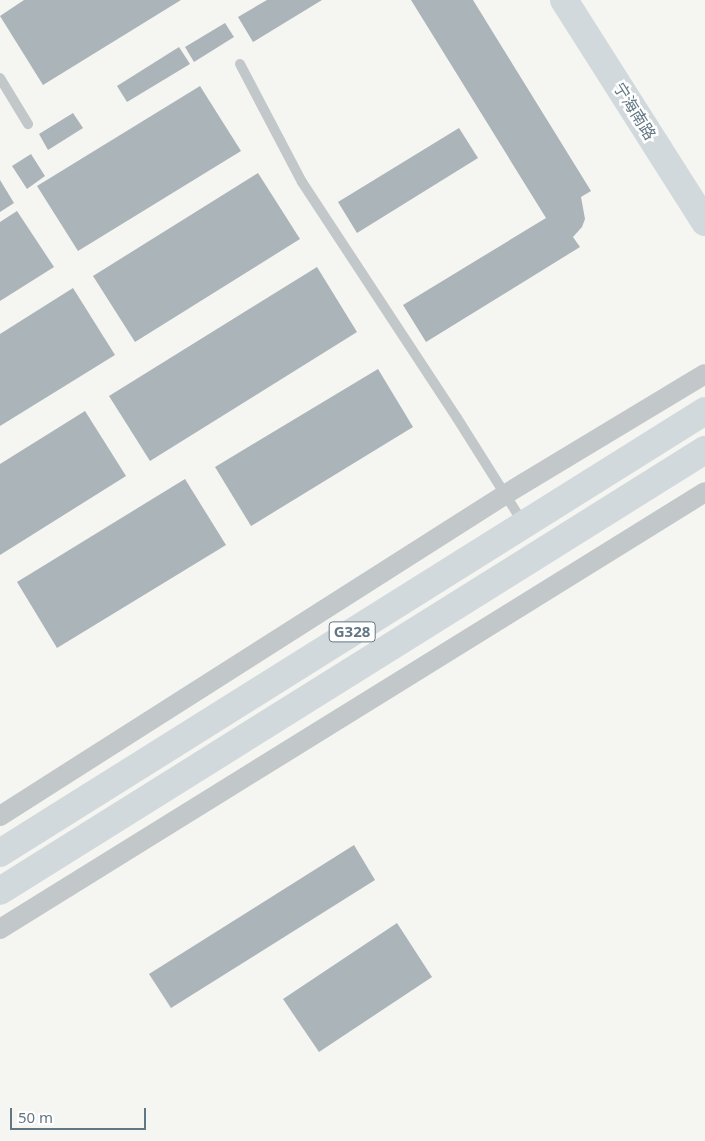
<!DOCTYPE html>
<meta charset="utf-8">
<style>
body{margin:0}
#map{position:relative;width:705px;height:1141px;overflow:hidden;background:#f5f5f1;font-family:"Noto Sans","Noto Sans SC",sans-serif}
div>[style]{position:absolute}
.building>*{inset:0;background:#abb4b9}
.lane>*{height:10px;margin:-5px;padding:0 5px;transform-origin:5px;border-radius:5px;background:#c2c7c9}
.street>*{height:20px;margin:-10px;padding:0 10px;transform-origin:10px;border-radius:10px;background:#c2c7c9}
.secondary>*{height:28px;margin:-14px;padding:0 14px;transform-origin:14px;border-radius:14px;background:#d2d9dc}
.highway>*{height:28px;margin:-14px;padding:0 14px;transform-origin:14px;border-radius:14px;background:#d2d9dc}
span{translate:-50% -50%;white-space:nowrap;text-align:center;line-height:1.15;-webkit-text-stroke:5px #fff;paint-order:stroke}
.shield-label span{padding:1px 4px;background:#fff;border:1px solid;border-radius:4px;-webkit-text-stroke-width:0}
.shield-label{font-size:15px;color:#627784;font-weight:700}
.street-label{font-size:16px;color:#627784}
.scale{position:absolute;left:10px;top:1108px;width:136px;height:22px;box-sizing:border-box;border:2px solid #627784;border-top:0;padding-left:6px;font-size:15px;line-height:18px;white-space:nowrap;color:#627784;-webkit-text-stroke:4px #fff;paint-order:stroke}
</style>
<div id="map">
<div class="building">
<i style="clip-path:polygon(24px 0,181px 0,43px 85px,0 16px)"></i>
<i style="clip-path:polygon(267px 0,322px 0,253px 42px,238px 17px)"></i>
<i style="clip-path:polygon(411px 0,473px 0,591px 191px,581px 197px,585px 219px,582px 227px,573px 237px,580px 247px,426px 342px,403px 305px,546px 218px)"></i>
<i style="clip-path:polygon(225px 23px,234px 37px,194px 62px,185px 47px)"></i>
<i style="clip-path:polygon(179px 47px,190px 64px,127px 102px,117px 86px)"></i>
<i style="clip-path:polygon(200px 86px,241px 151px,78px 251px,37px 186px)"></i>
<i style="clip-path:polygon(73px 113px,83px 128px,48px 150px,39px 134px)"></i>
<i style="clip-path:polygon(459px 128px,478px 158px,357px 233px,338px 202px)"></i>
<i style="clip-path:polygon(31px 154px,45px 176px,27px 189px,12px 166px)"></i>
<i style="clip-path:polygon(258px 173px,300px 239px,135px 342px,93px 276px)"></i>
<i style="clip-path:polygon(0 180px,14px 203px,0 212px)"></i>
<i style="clip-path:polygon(17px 211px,54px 267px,0 301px,0 222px)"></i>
<i style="clip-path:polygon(317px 267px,357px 332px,150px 461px,109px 396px)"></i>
<i style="clip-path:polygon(73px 288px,115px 355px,0 426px,0 334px)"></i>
<i style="clip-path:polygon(378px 369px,413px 427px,251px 526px,215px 467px)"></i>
<i style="clip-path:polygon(85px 411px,126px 476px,0 555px,0 464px)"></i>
<i style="clip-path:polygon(185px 479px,226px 545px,57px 648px,17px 582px)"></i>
<i style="clip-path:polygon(354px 845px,375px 880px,171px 1008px,149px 974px)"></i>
<i style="clip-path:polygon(397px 923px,432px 977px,319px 1052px,283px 999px)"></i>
</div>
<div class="lane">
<i style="left:240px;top:64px;width:133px;rotate:62.3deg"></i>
<i style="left:302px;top:182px;width:282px;rotate:56.7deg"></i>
<i style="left:457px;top:418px;width:124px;rotate:57.8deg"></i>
<i style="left:0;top:78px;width:54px;rotate:58.7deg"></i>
</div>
<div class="street">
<i style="left:0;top:816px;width:600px;rotate:-32.47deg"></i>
<i style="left:506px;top:494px;width:232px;rotate:-31.1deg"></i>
<i style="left:0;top:929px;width:829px;rotate:-31.79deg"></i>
</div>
<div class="secondary">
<i style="left:564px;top:0;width:263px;rotate:57.6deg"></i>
</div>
<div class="highway">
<i style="left:0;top:853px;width:832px;rotate:-32.09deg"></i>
<i style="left:0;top:891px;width:832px;rotate:-32.03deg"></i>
</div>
<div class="shield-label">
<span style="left:352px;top:632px">G328</span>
</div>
<div class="street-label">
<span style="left:635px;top:111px;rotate:58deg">宁海南路</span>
</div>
<div class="scale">50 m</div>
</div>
